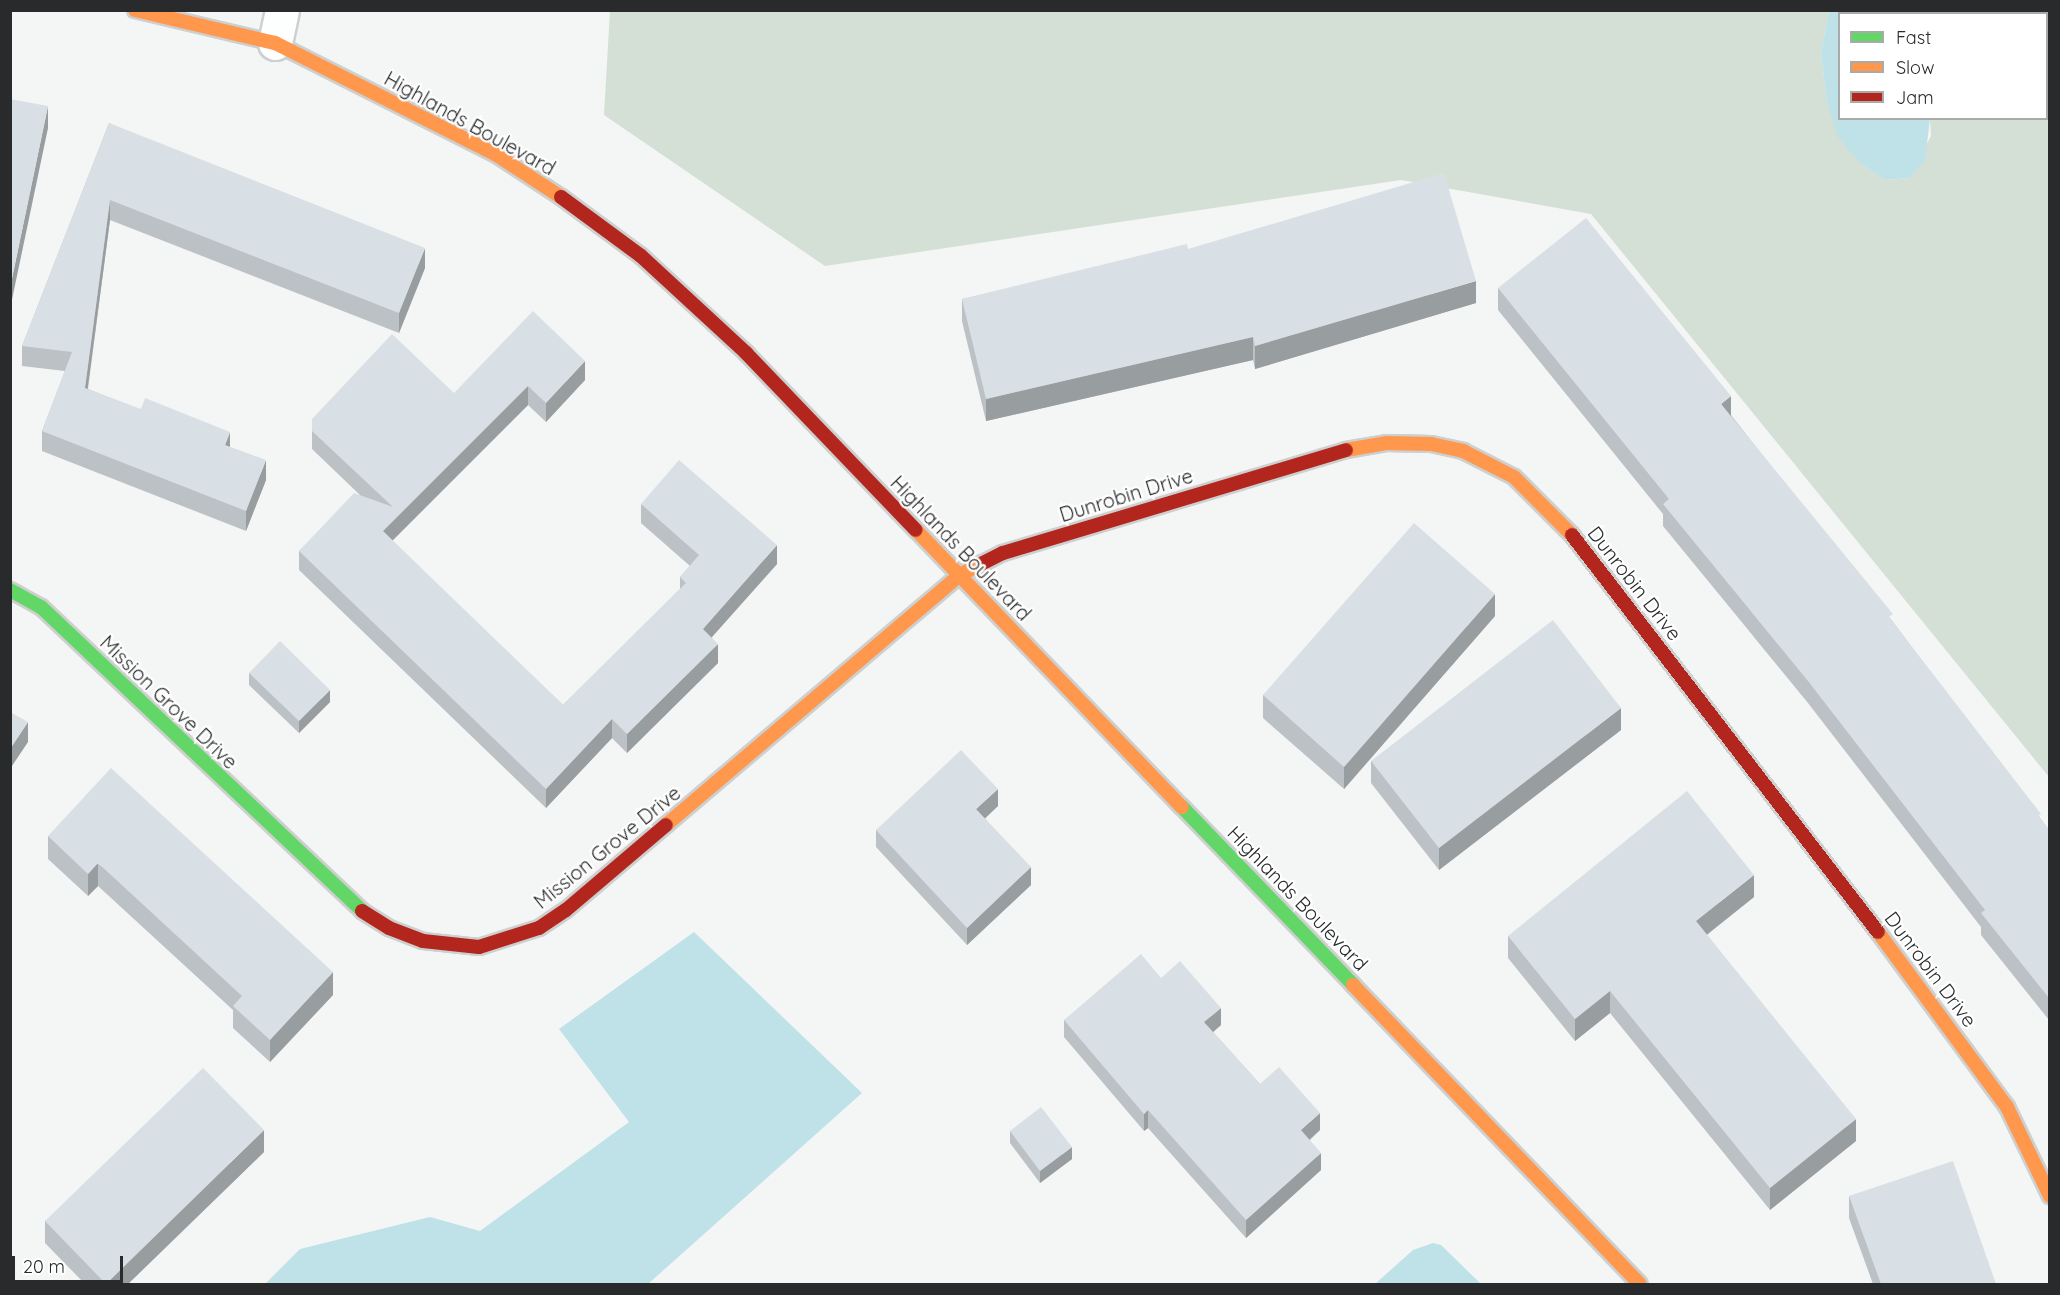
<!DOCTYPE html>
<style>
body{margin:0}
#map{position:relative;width:2060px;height:1295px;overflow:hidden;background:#f4f5f5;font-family:Quicksand,sans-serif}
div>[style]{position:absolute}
.green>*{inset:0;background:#d4dfd5}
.water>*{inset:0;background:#bfe1e8}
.roads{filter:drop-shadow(2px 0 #cecfcf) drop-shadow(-2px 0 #cecfcf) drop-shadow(0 2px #cecfcf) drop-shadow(0 -2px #cecfcf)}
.street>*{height:33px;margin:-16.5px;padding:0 16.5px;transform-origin:16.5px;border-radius:16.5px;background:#fdfefe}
.fast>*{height:14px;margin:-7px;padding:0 7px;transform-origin:7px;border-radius:7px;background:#63d668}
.slow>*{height:14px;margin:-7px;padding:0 7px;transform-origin:7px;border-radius:7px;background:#ff974d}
.jam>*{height:14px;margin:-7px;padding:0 7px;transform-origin:7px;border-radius:7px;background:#b3261e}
.wall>*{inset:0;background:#bbc1c5}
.shaded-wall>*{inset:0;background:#989da0}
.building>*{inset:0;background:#d9e0e5}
span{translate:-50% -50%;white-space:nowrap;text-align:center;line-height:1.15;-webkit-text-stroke:4.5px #fff;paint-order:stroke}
.street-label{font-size:20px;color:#292a2b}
.frame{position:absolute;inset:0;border:12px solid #292a2b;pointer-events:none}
.legend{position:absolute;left:1838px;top:12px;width:210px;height:108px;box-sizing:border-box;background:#fff;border:2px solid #a9aaaa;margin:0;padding:8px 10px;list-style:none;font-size:18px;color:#292a2b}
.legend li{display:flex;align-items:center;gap:12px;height:30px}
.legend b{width:30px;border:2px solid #a9aaaa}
.scale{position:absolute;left:12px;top:1256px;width:111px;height:27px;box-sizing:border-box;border:3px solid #292a2b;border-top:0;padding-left:8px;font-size:18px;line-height:21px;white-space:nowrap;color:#292a2b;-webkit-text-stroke:4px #fff;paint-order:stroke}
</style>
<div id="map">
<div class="green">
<i style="clip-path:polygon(610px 11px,1829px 11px,1821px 53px,1827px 102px,1861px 164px,1887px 180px,1909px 178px,1931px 136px,1930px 119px,2046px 118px,2046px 14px,1908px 11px,2049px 11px,2049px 777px,1591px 214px,1401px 180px,825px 266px,604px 115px)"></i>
</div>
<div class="water">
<i style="clip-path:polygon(1829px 11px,1908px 11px,1909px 13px,1840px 14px,1840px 118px,1930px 119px,1925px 160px,1909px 178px,1886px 180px,1861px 164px,1838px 137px,1827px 102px,1821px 53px)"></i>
<i style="clip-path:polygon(694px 932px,862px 1093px,648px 1284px,265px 1284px,300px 1249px,430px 1217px,480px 1231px,629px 1122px,559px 1029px)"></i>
<i style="clip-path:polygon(1433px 1243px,1441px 1245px,1481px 1284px,1375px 1284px,1413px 1250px)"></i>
</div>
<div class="roads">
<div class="street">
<i style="left:275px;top:43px;width:34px;rotate:-78deg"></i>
</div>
<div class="fast">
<i style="left:10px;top:590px;width:35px;rotate:29deg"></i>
<i style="left:41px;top:607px;width:442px;rotate:43.4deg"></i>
<i style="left:1182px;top:807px;width:247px;rotate:46.1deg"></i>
</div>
<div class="slow">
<i style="left:135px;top:10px;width:144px;rotate:13.3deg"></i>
<i style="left:275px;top:43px;width:246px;rotate:26.8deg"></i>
<i style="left:495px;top:154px;width:79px;rotate:33.1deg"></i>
<i style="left:1346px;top:450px;width:42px;rotate:-9.7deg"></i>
<i style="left:1387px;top:443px;width:44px;rotate:1.3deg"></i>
<i style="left:1431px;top:444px;width:33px;rotate:12deg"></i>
<i style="left:1463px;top:451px;width:57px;rotate:27deg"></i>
<i style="left:1514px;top:477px;width:82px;rotate:45deg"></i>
<i style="left:916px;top:530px;width:384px;rotate:46.2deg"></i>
<i style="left:666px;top:825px;width:386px;rotate:-40.4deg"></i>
<i style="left:960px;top:575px;width:26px;rotate:-28deg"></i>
<i style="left:1878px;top:932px;width:217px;rotate:53.6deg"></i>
<i style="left:2007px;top:1107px;width:99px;rotate:64.2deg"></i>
<i style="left:1353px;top:985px;width:414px;rotate:46.2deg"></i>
</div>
<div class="jam">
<i style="left:561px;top:197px;width:99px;rotate:36.4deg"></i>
<i style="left:641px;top:256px;width:143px;rotate:42.7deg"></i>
<i style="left:746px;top:353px;width:245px;rotate:46.2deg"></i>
<i style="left:1572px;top:535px;width:501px;rotate:52.38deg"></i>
<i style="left:983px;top:563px;width:22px;rotate:-27deg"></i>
<i style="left:1003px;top:553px;width:358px;rotate:-16.7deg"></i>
<i style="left:362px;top:911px;width:32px;rotate:32deg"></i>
<i style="left:389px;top:928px;width:36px;rotate:21deg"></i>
<i style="left:423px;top:941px;width:56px;rotate:6.1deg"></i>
<i style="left:479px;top:947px;width:63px;rotate:-17.6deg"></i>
<i style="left:539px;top:928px;width:32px;rotate:-34deg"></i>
<i style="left:566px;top:910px;width:131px;rotate:-40.4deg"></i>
</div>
</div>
<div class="wall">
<i style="clip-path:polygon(109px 123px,425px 268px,399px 333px,110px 220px,88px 389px,230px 447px,266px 480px,246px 531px,42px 451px,42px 431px,65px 371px,22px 366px,22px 346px)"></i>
<i style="clip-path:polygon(1188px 249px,1476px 303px,1255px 369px,1253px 360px,986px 421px,962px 321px,962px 299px)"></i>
<i style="clip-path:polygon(1498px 288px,1731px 415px,1893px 622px,2049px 830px,2049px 1020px,1981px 935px,1981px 927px,1808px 703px,1663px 526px,1663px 514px,1498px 310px)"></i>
<i style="clip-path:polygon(585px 380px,546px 422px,528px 405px,392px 541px,563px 705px,680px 589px,680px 577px,690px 566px,641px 523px,641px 504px,777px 564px,712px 637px,718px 663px,627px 753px,612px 738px,546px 808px,299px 570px,299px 551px,360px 495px,312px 449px,312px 419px,454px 393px)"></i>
<i style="clip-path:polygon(1495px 616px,1344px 789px,1263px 718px,1263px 695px)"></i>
<i style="clip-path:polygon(249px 673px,330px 702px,299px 733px,249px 685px)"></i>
<i style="clip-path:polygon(1621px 730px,1439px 870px,1371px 783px,1371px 761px)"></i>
<i style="clip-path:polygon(998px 806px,985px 818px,1031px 885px,967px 945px,876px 847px,876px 830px)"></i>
<i style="clip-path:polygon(48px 836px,333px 995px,270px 1062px,233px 1028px,233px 1010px,98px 886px,88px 896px,48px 859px)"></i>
<i style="clip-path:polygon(1754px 897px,1707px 935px,1856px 1141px,1770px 1210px,1610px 1013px,1575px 1041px,1508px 958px,1508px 936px)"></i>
<i style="clip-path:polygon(1161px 978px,1221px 1025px,1213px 1032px,1260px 1084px,1320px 1130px,1310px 1140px,1321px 1170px,1246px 1238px,1148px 1128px,1144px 1131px,1064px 1037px,1064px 1020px)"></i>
<i style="clip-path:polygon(1010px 1131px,1072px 1159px,1040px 1183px,1010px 1143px)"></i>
<i style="clip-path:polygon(264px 1152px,128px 1284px,85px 1284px,45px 1243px,45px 1221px)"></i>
<i style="clip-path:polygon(1849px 1196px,1996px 1284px,1873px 1284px,1849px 1218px)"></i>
</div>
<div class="shaded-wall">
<i style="clip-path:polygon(48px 106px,48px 128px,10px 309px,10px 288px)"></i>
<i style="clip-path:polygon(110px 200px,110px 220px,85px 408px,85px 388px)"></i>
<i style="clip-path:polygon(425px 248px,425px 268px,399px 333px,399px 313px)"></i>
<i style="clip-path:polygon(1476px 281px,1476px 303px,1255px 369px,1255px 346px)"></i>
<i style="clip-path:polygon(1253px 337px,1253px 360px,986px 421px,986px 399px)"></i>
<i style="clip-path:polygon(585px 361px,585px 380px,546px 422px,546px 403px)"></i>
<i style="clip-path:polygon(528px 386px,528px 405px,383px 550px,383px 531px)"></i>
<i style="clip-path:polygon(1731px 396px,1731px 418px,1721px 404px)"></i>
<i style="clip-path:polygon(230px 432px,230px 452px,225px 445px)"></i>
<i style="clip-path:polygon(266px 460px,266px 480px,246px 531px,246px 511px)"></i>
<i style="clip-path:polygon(777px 545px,777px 564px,703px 647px,703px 629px)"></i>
<i style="clip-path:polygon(1495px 594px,1495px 616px,1344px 789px,1344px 767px)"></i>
<i style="clip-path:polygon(718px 644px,718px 663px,627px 753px,627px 734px)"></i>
<i style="clip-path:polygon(330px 690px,330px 702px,299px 733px,299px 721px)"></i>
<i style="clip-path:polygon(1621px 708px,1621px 730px,1439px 870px,1439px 848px)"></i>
<i style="clip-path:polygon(612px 719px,612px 738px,546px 808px,546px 789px)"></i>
<i style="clip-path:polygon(28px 722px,28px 742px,10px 769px,10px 749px)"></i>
<i style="clip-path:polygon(998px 789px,998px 806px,976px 827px,976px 809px)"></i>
<i style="clip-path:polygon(98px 863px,98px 886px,88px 896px,88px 874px)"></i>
<i style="clip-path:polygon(1031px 867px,1031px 885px,967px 945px,967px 928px)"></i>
<i style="clip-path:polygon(1754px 875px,1754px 897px,1696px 943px,1696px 921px)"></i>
<i style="clip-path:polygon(333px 972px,333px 995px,270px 1062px,270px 1040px)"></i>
<i style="clip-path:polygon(1610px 991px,1610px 1013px,1575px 1041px,1575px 1019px)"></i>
<i style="clip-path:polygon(1221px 1008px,1221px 1025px,1204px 1040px,1204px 1022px)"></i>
<i style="clip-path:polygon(1148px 1110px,1148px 1128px,1144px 1131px,1144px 1114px)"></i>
<i style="clip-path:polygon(1320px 1113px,1320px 1130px,1301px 1147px,1301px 1130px)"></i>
<i style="clip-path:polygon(1856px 1119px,1856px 1141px,1770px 1210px,1770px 1188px)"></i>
<i style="clip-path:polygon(264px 1130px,264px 1152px,128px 1284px,106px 1284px)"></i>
<i style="clip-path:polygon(1072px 1147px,1072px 1159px,1040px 1183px,1040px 1171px)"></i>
<i style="clip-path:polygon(1321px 1153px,1321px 1170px,1246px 1238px,1246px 1220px)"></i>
</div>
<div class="building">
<i style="clip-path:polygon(10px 99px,48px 106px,10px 288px)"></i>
<i style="clip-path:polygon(109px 123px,425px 248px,399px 313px,110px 200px,85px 388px,141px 409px,145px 398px,230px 432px,225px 445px,266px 460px,246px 511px,42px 431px,72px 352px,22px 346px)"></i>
<i style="clip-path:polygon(1444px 173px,1476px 281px,1255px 346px,1253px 337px,986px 399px,962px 299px,1187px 244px,1188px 249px)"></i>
<i style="clip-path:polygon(1586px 218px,1731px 396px,1721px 404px,1893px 614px,1889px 617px,2041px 814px,2038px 816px,2049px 830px,2049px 998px,1981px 913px,1985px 910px,1808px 681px,1663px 504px,1669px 499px,1498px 288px)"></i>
<i style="clip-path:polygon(533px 311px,585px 361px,546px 403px,528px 386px,383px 531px,563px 705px,686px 583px,680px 577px,699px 555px,641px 504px,679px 460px,777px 545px,703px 629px,718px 644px,627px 734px,612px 719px,546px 789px,299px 551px,354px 493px,393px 507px,312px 431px,312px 419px,392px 334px,454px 393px)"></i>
<i style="clip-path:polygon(1414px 523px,1495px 594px,1344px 767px,1263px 695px)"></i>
<i style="clip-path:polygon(1553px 620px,1621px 708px,1439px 848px,1371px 761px)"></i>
<i style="clip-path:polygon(280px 641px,330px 690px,299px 721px,249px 673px)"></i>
<i style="clip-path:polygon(10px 712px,28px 722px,10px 749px)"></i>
<i style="clip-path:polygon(961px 750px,998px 789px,976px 809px,1031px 867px,967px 928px,876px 830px)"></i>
<i style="clip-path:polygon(111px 768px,333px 972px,270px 1040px,233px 1006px,242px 996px,98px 863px,88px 874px,48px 836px)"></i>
<i style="clip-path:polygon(1687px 791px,1754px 875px,1696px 921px,1856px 1119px,1770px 1188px,1610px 991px,1575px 1019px,1508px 936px)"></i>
<i style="clip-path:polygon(1141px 954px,1161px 978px,1180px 961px,1221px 1008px,1204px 1022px,1260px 1084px,1279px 1067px,1320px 1113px,1301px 1130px,1321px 1153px,1246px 1220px,1148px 1110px,1144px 1114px,1064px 1020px)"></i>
<i style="clip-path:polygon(203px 1068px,264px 1130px,106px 1284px,45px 1221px)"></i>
<i style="clip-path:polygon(1041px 1107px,1072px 1147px,1040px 1171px,1010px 1131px)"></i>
<i style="clip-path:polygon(1953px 1161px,1996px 1284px,1881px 1284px,1849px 1196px)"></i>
</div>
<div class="street-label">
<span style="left:470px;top:123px;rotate:29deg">Highlands Boulevard</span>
<span style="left:1126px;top:495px;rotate:-17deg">Dunrobin Drive</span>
<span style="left:961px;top:548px;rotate:46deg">Highlands Boulevard</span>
<span style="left:1635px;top:583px;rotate:52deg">Dunrobin Drive</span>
<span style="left:169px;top:702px;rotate:44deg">Mission Grove Drive</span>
<span style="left:607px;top:847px;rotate:-39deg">Mission Grove Drive</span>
<span style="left:1298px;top:898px;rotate:46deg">Highlands Boulevard</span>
<span style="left:1931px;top:969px;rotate:53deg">Dunrobin Drive</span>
</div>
<div class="frame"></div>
<ul class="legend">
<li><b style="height:8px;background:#63d668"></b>Fast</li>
<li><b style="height:8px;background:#ff974d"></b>Slow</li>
<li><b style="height:8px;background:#b3261e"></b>Jam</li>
</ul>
<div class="scale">20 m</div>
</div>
